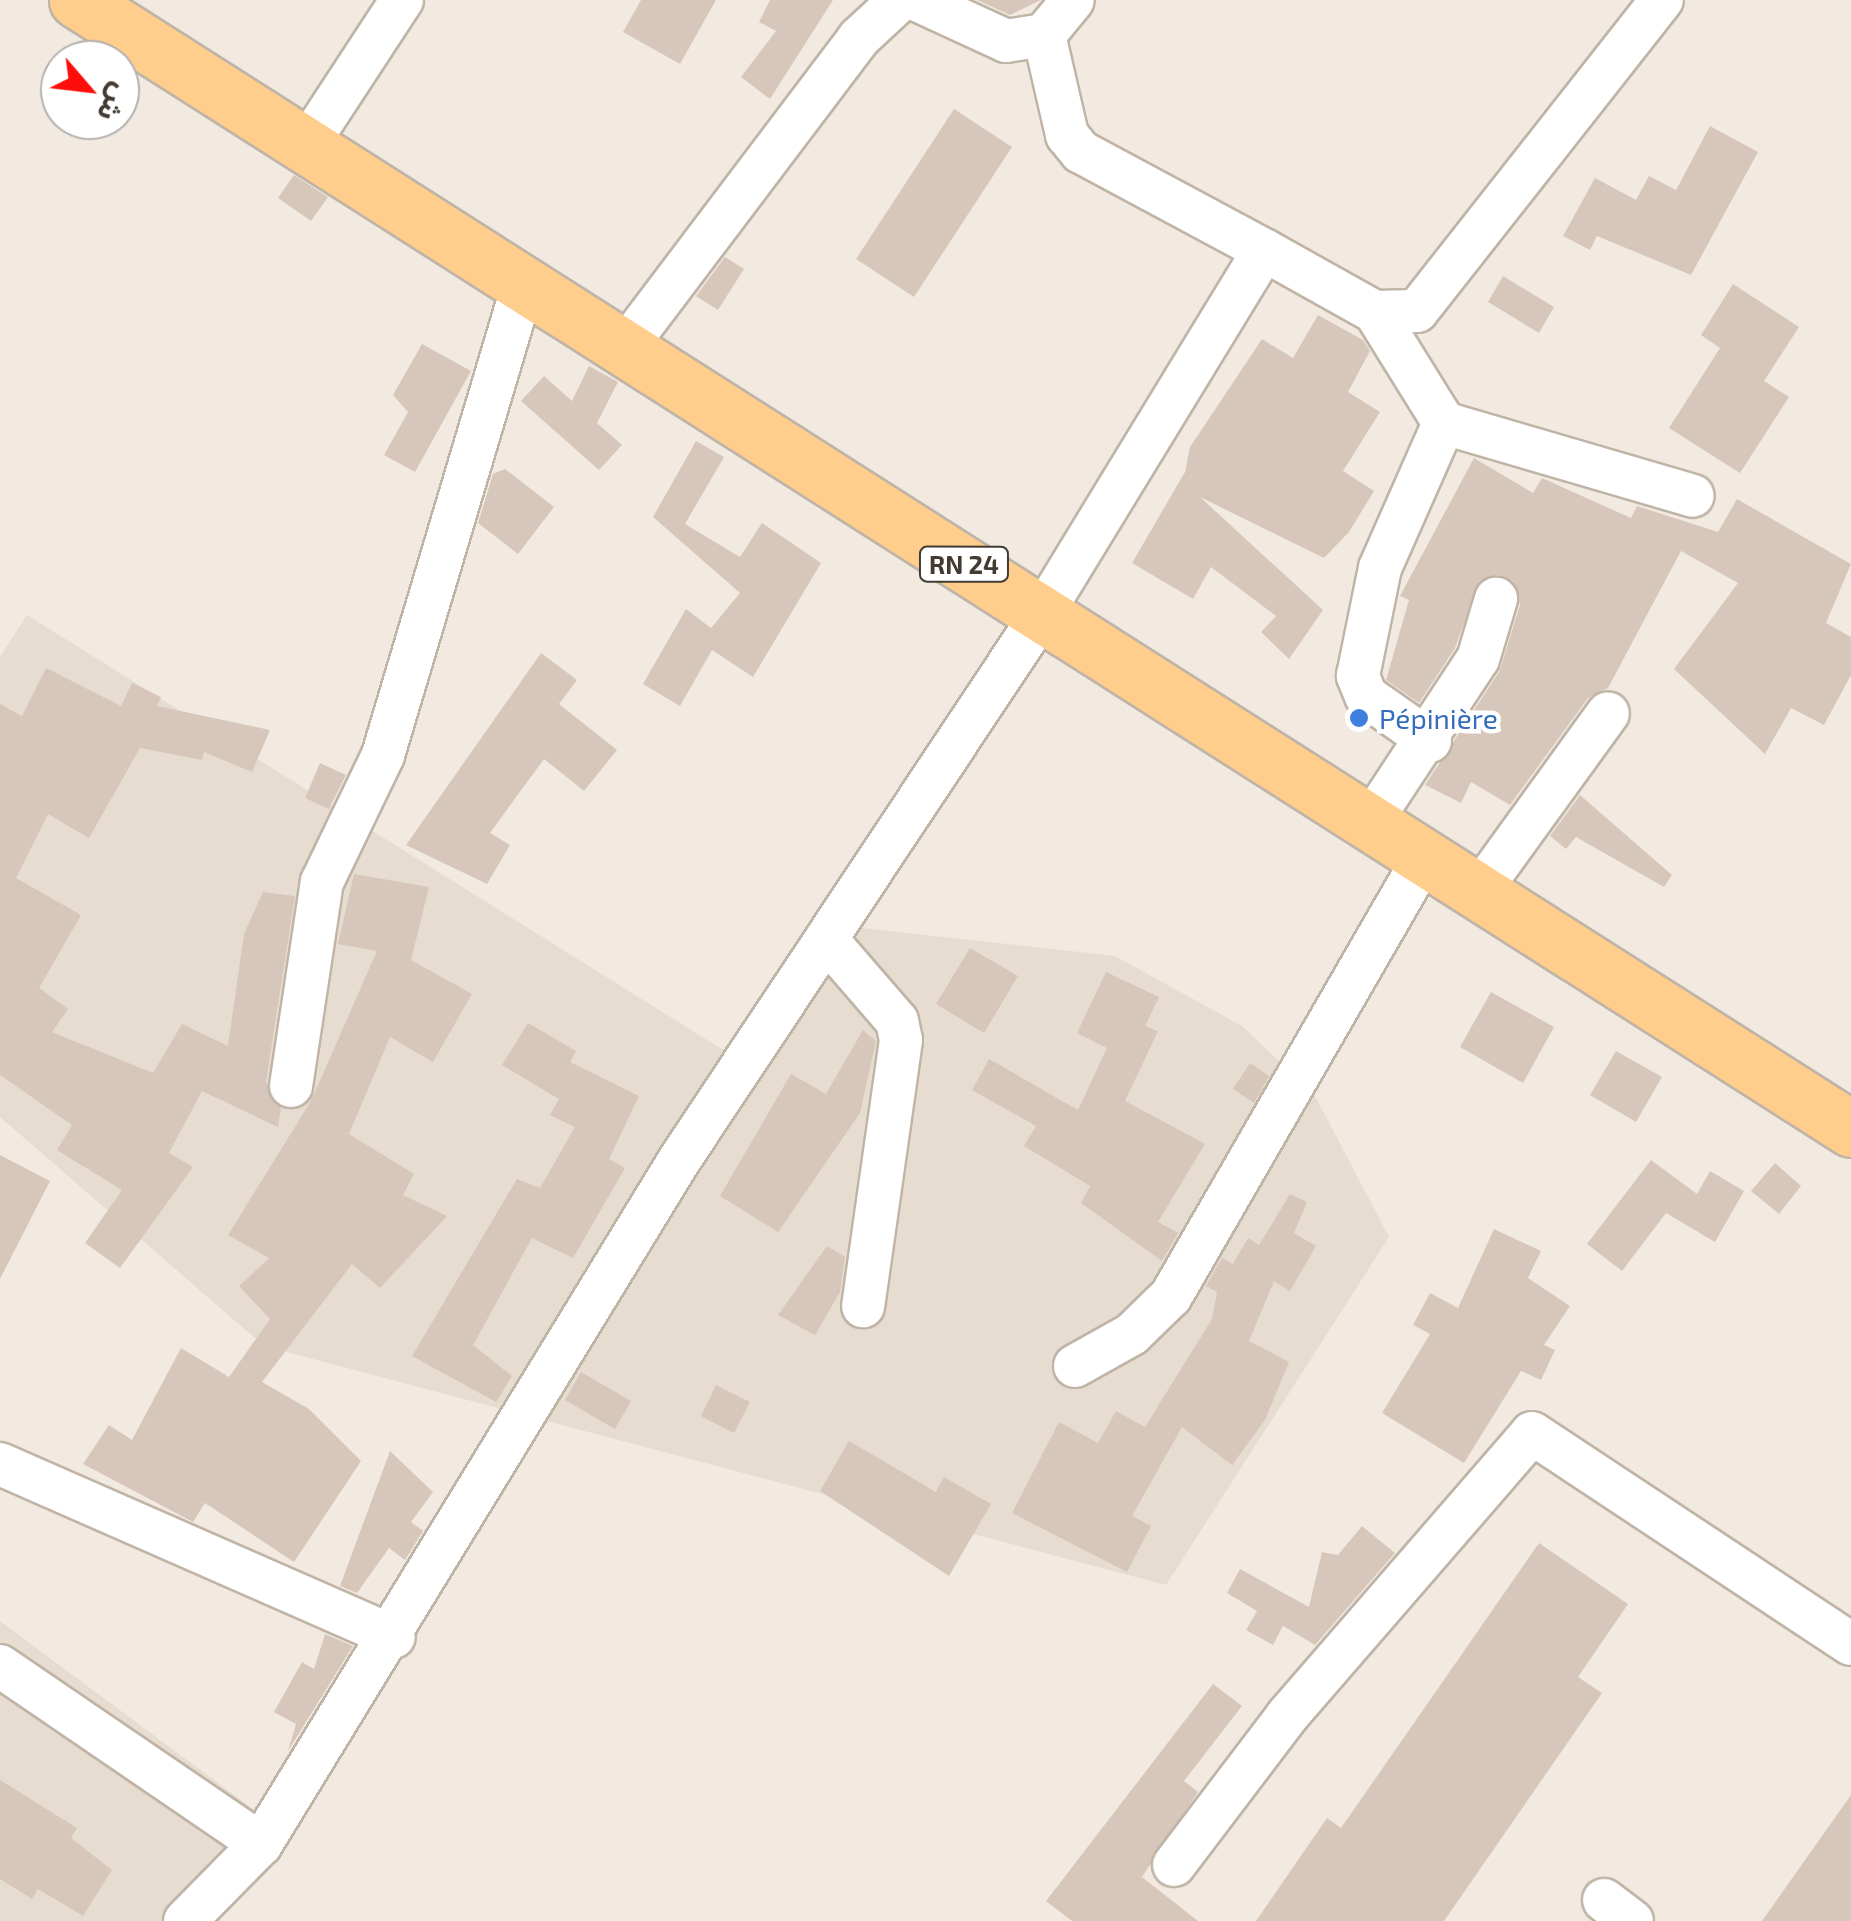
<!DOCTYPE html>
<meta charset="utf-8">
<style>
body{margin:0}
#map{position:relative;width:1851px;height:1921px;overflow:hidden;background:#f2eae1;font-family:"Exo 2","Noto Sans Arabic",sans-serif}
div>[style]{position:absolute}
.residential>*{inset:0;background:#e6dccf}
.building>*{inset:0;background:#d7c7ba}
.roads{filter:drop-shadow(2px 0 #c0b4a7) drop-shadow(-2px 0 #c0b4a7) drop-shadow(0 2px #c0b4a7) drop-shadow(0 -2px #c0b4a7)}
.minor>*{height:42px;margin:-21px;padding:0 21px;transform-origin:21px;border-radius:21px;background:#fff}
.primary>*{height:55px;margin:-27.5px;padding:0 27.5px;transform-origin:27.5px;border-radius:27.5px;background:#ffce8d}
.dots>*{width:28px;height:28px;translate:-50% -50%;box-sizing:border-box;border:5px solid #fff;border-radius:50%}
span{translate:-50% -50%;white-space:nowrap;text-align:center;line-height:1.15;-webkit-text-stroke:9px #fff;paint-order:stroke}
.shield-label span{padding:2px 8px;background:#fff;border:2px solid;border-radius:8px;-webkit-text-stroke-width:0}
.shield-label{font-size:25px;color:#433a32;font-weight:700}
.shop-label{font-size:28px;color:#366cbe}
.left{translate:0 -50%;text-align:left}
.north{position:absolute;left:40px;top:40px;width:100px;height:100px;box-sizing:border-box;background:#fff;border:2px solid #b4b0ad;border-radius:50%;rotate:118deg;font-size:28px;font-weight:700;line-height:40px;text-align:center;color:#433a32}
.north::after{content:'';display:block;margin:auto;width:35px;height:45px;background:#ff0d0b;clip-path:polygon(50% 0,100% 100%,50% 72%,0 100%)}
</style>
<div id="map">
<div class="residential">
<i style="clip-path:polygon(27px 615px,744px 1063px,835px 925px,1115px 956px,1242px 1026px,1314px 1094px,1389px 1237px,1166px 1585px,264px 1346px,0 1117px,0 657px)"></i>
<i style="clip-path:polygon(0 1621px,269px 1821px,204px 1921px,0 1921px)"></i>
</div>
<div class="building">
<i style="clip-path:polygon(641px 0,716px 0,680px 64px,623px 32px)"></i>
<i style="clip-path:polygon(770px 0,833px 0,770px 99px,741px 77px,776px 31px,759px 22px)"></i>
<i style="clip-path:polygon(977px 0,1041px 0,1010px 15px)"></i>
<i style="clip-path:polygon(954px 109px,1012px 147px,914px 297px,856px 259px)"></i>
<i style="clip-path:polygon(1710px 126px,1758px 152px,1691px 275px,1597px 236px,1590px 250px,1563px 236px,1595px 178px,1636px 200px,1649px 176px,1676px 190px)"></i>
<i style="clip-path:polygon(294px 175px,328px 197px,311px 221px,278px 198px)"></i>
<i style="clip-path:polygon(725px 257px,744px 269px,718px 310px,696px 296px)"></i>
<i style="clip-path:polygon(1503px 276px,1554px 307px,1539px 333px,1488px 302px)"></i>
<i style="clip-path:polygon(1733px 284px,1799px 327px,1764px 381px,1789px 397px,1740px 473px,1669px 428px,1720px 348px,1701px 335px)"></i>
<i style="clip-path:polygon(1318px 315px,1363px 340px,1370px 351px,1348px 392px,1380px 412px,1343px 471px,1374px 491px,1349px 532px,1324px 558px,1200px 497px,1323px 610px,1289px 659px,1261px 632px,1276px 616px,1211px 567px,1193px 599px,1132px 563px,1185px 472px,1190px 447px,1262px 339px,1293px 358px)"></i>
<i style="clip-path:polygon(422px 344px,471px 371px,415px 472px,384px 455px,408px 412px,393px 395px)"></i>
<i style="clip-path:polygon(589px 366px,618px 382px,597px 423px,622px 445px,599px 470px,521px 401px,544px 376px,572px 401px)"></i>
<i style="clip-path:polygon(696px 441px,724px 457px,685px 524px,740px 557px,762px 523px,821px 563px,753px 677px,712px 650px,680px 706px,643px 684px,686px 609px,711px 628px,740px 593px,653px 517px)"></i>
<i style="clip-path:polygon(1474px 458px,1533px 493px,1542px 478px,1631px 518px,1637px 506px,1718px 532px,1737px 499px,1851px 564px,1826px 623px,1851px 637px,1851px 675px,1824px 725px,1791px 708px,1765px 754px,1674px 669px,1738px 583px,1681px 551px,1608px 688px,1588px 698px,1510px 805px,1471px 782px,1461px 803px,1425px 785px,1499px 672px,1520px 605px,1513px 581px,1480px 580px,1455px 648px,1419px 703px,1386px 680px,1409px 600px,1400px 596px)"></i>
<i style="clip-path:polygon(505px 469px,554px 507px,518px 554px,478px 523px,493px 474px)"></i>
<i style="clip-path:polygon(541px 653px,577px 680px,559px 704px,617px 750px,584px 791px,544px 759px,490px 833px,510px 845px,487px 884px,406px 845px)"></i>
<i style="clip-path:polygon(46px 668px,121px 706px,132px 683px,161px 697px,157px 706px,270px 730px,252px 772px,204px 752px,202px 760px,140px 748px,89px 838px,48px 814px,16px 878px,81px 915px,39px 988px,68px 1009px,52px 1032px,153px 1073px,182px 1024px,228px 1046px,244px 934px,263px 892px,295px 896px,266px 1082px,281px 1108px,278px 1127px,202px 1091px,169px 1153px,193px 1167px,120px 1268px,85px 1243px,122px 1190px,57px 1150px,72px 1125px,0 1075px,0 704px,22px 716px)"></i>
<i style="clip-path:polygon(320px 763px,346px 775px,329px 809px,305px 798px)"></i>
<i style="clip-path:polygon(1580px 795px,1672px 875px,1664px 887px,1576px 837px,1566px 849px,1550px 836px)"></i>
<i style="clip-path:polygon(354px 874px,429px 887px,411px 960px,472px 994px,433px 1062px,390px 1037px,349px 1134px,414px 1174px,403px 1195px,447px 1216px,380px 1288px,352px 1264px,262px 1382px,309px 1409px,361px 1461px,294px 1562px,205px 1503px,193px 1522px,83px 1464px,109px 1425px,132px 1440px,181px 1348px,229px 1377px,270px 1319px,239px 1286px,269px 1258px,228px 1235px,311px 1101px,377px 951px,338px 944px)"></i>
<i style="clip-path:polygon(970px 948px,1018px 976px,984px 1033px,936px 1004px)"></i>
<i style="clip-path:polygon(1106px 972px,1159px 997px,1145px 1026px,1158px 1031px,1125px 1101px,1205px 1144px,1158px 1222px,1178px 1233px,1162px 1261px,1081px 1203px,1090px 1186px,1024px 1146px,1036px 1126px,972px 1090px,989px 1059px,1078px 1110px,1107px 1048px,1077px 1033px)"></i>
<i style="clip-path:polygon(1491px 992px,1554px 1027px,1523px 1083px,1460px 1047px)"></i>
<i style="clip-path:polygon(528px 1023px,576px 1051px,570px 1062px,639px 1096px,609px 1159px,625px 1168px,573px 1258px,532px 1238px,473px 1345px,512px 1376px,496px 1402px,412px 1356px,517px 1179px,540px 1188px,575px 1127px,550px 1115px,559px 1099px,502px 1065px)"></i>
<i style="clip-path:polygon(863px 1030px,876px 1041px,860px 1113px,778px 1232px,720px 1196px,791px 1074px,826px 1094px)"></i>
<i style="clip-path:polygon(1616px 1051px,1662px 1077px,1636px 1122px,1590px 1095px)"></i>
<i style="clip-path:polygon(1250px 1063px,1269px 1076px,1254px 1103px,1233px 1089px)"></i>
<i style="clip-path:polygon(0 1155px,50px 1181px,0 1279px)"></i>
<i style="clip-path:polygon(1651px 1160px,1697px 1194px,1710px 1171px,1744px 1191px,1715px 1242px,1666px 1213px,1622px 1271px,1587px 1244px)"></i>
<i style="clip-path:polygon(1775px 1163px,1801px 1186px,1779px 1214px,1751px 1191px)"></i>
<i style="clip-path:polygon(1290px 1194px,1307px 1202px,1294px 1233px,1316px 1246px,1290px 1291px,1274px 1281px,1249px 1341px,1289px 1362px,1265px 1420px,1232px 1465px,1182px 1427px,1132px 1516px,1151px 1526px,1127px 1572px,1012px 1513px,1059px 1422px,1098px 1443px,1116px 1411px,1145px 1427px,1212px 1319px,1217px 1292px,1206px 1286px,1222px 1258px,1233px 1264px,1248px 1238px,1259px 1245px)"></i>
<i style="clip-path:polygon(1494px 1229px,1541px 1251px,1528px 1278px,1570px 1306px,1544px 1345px,1555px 1350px,1541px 1380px,1521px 1371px,1464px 1463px,1382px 1413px,1430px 1334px,1413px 1325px,1430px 1293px,1458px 1308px)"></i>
<i style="clip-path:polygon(827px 1246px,845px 1257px,840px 1292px,815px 1335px,778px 1315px)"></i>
<i style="clip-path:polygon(581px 1372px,631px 1401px,615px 1429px,565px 1400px)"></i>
<i style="clip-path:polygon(716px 1385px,750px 1402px,734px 1433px,701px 1416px)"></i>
<i style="clip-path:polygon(849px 1441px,936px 1492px,944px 1477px,991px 1504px,949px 1576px,820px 1491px)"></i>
<i style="clip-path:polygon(390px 1451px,433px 1492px,411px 1522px,423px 1531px,405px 1560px,389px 1548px,357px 1593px,340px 1586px)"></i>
<i style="clip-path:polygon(1362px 1526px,1395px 1553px,1315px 1645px,1283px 1626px,1273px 1645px,1246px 1630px,1257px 1611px,1227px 1593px,1240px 1569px,1309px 1607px,1322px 1552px,1338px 1555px)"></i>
<i style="clip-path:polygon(1539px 1543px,1628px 1604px,1578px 1677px,1602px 1693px,1444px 1921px,1256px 1921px,1327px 1818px,1341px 1828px)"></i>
<i style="clip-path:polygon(325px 1634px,353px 1646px,288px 1751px,296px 1724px,274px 1712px,302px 1662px,314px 1669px)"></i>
<i style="clip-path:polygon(1213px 1684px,1242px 1706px,1184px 1781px,1198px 1792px,1142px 1877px,1198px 1921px,1072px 1921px,1046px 1901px)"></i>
<i style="clip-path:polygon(0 1780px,77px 1828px,71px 1838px,112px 1870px,83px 1916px,38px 1889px,32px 1899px,0 1879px)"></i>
<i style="clip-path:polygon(1851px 1795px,1851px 1921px,1762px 1921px)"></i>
</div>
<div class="roads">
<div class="minor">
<i style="left:917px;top:0;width:98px;rotate:24.7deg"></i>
<i style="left:1006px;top:41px;width:38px;rotate:-9deg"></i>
<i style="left:1044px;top:35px;width:45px;rotate:-50.4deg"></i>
<i style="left:1044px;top:35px;width:103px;rotate:77deg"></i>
<i style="left:1067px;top:135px;width:22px;rotate:51deg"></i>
<i style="left:1081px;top:152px;width:208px;rotate:28.2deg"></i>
<i style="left:305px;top:148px;width:177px;rotate:-56.8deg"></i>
<i style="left:1375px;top:312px;width:131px;rotate:58.1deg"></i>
<i style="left:624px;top:349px;width:390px;rotate:-52.9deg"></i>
<i style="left:859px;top:38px;width:56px;rotate:-42.8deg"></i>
<i style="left:1430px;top:741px;width:78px;rotate:-144.9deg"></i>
<i style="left:1366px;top:696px;width:22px;rotate:-112deg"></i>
<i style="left:1358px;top:676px;width:110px;rotate:-78.5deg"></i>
<i style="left:1380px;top:568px;width:158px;rotate:-66.2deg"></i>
<i style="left:1444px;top:423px;width:259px;rotate:16.3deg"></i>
<i style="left:1371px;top:821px;width:194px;rotate:-56.6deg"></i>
<i style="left:1478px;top:659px;width:63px;rotate:-73.3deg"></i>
<i style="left:1480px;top:890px;width:218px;rotate:-54.1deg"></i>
<i style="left:826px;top:939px;width:108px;rotate:49.1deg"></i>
<i style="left:897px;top:1021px;width:19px;rotate:78deg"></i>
<i style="left:901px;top:1040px;width:269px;rotate:98.1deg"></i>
<i style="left:291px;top:1086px;width:206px;rotate:-81.4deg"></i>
<i style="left:322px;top:882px;width:141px;rotate:-64.3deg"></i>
<i style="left:383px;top:755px;width:489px;rotate:-73.4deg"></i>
<i style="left:1075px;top:1366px;width:65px;rotate:-29.3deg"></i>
<i style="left:1132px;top:1334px;width:54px;rotate:-44.3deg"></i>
<i style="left:1171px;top:1296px;width:508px;rotate:-60deg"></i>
<i style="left:0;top:1464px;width:430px;rotate:23.7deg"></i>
<i style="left:0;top:1666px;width:316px;rotate:34.3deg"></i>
<i style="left:1174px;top:1865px;width:187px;rotate:-52.8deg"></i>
<i style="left:1287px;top:1716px;width:374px;rotate:-49.1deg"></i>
<i style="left:1532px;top:1433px;width:382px;rotate:33.5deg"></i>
<i style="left:1604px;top:1900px;width:35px;rotate:37deg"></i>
<i style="left:185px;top:1921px;width:108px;rotate:-45.4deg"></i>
<i style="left:261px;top:1844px;width:803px;rotate:-58.55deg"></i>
<i style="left:680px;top:1159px;width:654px;rotate:-56.41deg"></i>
<i style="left:1042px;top:614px;width:426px;rotate:-58.6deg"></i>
<i style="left:1264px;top:250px;width:127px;rotate:29.2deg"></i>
<i style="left:1375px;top:312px;width:42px;rotate:-1.4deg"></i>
<i style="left:1417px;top:311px;width:396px;rotate:-51.8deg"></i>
</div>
<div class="primary">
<i style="left:77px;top:0;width:2103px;rotate:32.47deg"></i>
</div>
</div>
<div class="dots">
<i style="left:1359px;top:718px;background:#3f7fe0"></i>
</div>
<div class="shield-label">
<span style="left:964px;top:564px">RN 24</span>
</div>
<div class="shop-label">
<span class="left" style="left:1379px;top:718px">Pépinière</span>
</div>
<div class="north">ش</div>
</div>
